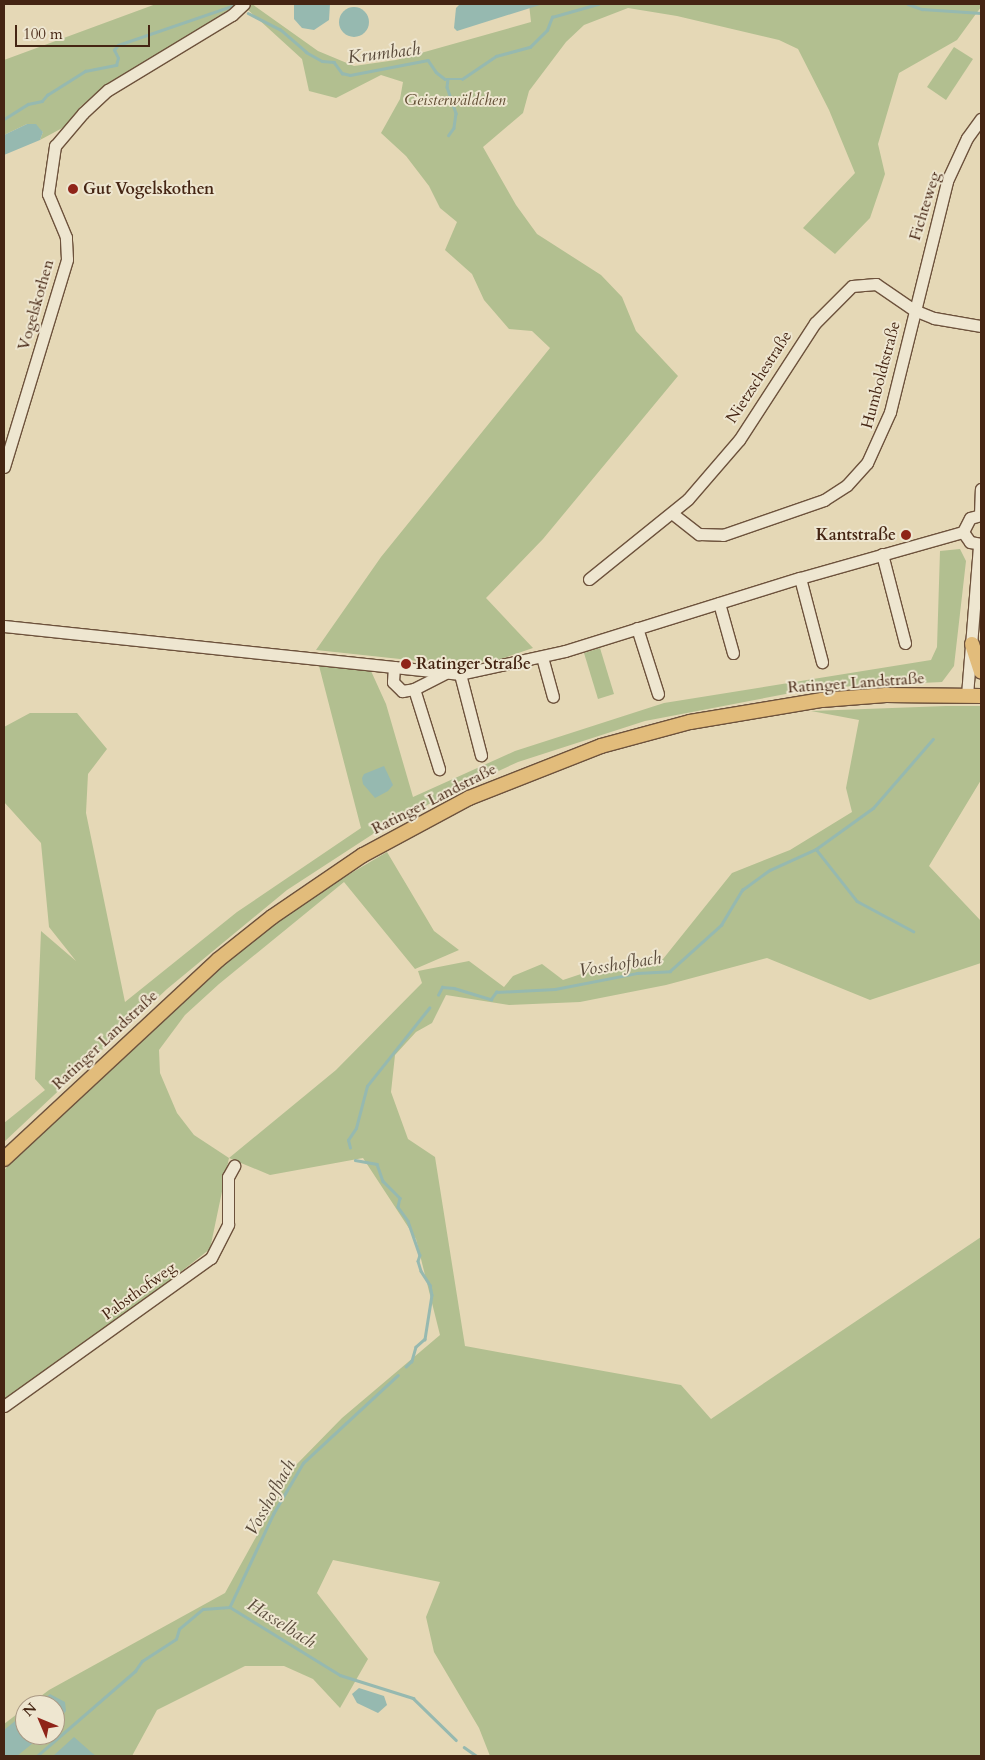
<!DOCTYPE html>
<meta charset="utf-8">
<style>
body{margin:0}
#map{position:relative;width:985px;height:1760px;overflow:hidden;background:#e5d8b6;font-family:Cardo,serif}
div>[style]{position:absolute}
.green>*{inset:0;background:#b2bf90}
.water>*{inset:0;background:#96b9b0}
.round{border-radius:50%}
.stream>*{height:2.5px;margin:-1.25px;padding:0 1.25px;transform-origin:1.25px;border-radius:1.25px;background:#96b9b0}
.roads{filter:drop-shadow(1px 0 #6d523c) drop-shadow(-1px 0 #6d523c) drop-shadow(0 1px #6d523c) drop-shadow(0 -1px #6d523c)}
.minor>*{height:11px;margin:-5.5px;padding:0 5.5px;transform-origin:5.5px;border-radius:5.5px;background:#eee6d0}
.major>*{height:14px;margin:-7px;padding:0 7px;transform-origin:7px;border-radius:7px;background:#e2bc7b}
.dots>*{width:14px;height:14px;translate:-50% -50%;box-sizing:border-box;border:2px solid #eee6d0;border-radius:50%}
span{translate:-50% -50%;white-space:nowrap;text-align:center;line-height:1.15;-webkit-text-stroke:4px #eee6d0;paint-order:stroke}
.park-label{font-size:16px;color:#604c32;font-style:italic}
.poi-label{font-size:16px;color:#452513;font-weight:700}
.left{translate:0 -50%;text-align:left}
.right{translate:-100% -50%;text-align:right}
.street-label{font-size:16px;color:#452513}
.water-label{font-size:18px;color:#594a3a;font-style:italic}
.frame{position:absolute;inset:0;border:5px solid #452513;pointer-events:none}
.north{position:absolute;left:15px;top:1695px;width:50px;height:50px;box-sizing:border-box;background:#eee6d0;border:1px solid #aa9984;border-radius:50%;rotate:315deg;font-size:14px;font-weight:700;line-height:20px;text-align:center;color:#452513}
.north::after{content:'';display:block;margin:auto;width:18px;height:22px;background:#8f2418;clip-path:polygon(50% 0,100% 100%,50% 72%,0 100%)}
.scale{position:absolute;left:15px;top:25px;width:135px;height:22px;box-sizing:border-box;border:2px solid #452513;border-top:0;padding-left:6px;font-size:15px;line-height:18px;white-space:nowrap;color:#452513;-webkit-text-stroke:4px #eee6d0;paint-order:stroke}
</style>
<div id="map">
<div class="green">
<i style="clip-path:polygon(156px 4px,237px 4px,229px 13px,108px 83px,80px 107px,66px 126px,40px 140px,43px 132px,27px 124px,4px 135px,4px 60px)"></i>
<i style="clip-path:polygon(252px 4px,318px 51px,354px 66px,396px 60px,531px 22px,529px 4px,981px 4px,981px 7px,957px 40px,899px 73px,878px 144px,885px 174px,870px 218px,835px 254px,803px 228px,855px 173px,829px 110px,798px 49px,779px 40px,677px 16px,628px 8px,584px 25px,566px 42px,529px 91px,523px 113px,483px 147px,516px 205px,537px 234px,601px 275px,622px 297px,636px 331px,678px 376px,543px 539px,486px 598px,533px 648px,501px 659px,456px 665px,316px 650px,381px 557px,550px 348px,532px 331px,509px 329px,484px 300px,472px 274px,445px 250px,457px 222px,440px 208px,429px 186px,406px 156px,381px 133px,400px 99px,403px 82px,381px 75px,336px 98px,309px 91px,302px 59px,247px 9px)"></i>
<i style="clip-path:polygon(954px 47px,973px 59px,946px 100px,927px 87px)"></i>
<i style="clip-path:polygon(960px 549px,966px 561px,954px 666px,942px 682px,817px 688px,645px 721px,518px 762px,442px 797px,373px 834px,287px 890px,167px 989px,4px 1142px,4px 1123px,45px 1090px,35px 1079px,41px 931px,76px 961px,49px 927px,41px 843px,4px 802px,4px 727px,30px 713px,77px 713px,107px 749px,88px 774px,86px 813px,125px 1002px,237px 912px,361px 828px,318px 662px,371px 671px,386px 704px,413px 797px,515px 751px,664px 703px,931px 660px,937px 647px,940px 551px)"></i>
<i style="clip-path:polygon(600px 648px,614px 694px,598px 699px,584px 653px)"></i>
<i style="clip-path:polygon(946px 706px,981px 706px,981px 780px,929px 866px,981px 921px,981px 963px,870px 1000px,767px 958px,666px 985px,580px 1002px,509px 1005px,446px 995px,432px 1023px,416px 1032px,395px 1055px,391px 1092px,408px 1139px,435px 1157px,465px 1346px,681px 1385px,711px 1419px,981px 1237px,981px 1756px,490px 1756px,479px 1728px,434px 1652px,426px 1617px,440px 1582px,333px 1560px,317px 1593px,368px 1659px,340px 1708px,313px 1679px,284px 1666px,245px 1666px,157px 1710px,132px 1756px,4px 1756px,4px 1724px,25px 1708px,25px 1735px,55px 1735px,55px 1705px,29px 1705px,49px 1690px,225px 1593px,296px 1465px,342px 1418px,440px 1335px,416px 1239px,363px 1158px,270px 1175px,229px 1158px,210px 1249px,119px 1320px,4px 1400px,4px 1170px,220px 969px,292px 908px,387px 852px,434px 931px,459px 950px,415px 969px,344px 882px,219px 984px,185px 1015px,159px 1050px,160px 1073px,177px 1113px,194px 1135px,229px 1158px,336px 1070px,422px 983px,418px 971px,469px 961px,504px 987px,513px 976px,542px 964px,563px 980px,617px 962px,663px 959px,732px 873px,790px 850px,852px 812px,846px 788px,859px 720px,811px 711px)"></i>
</div>
<div class="water">
<i style="clip-path:polygon(294px 4px,330px 4px,329px 20px,314px 30px,302px 28px,294px 19px)"></i>
<i style="clip-path:polygon(460px 4px,543px 4px,457px 31px,454px 28px,456px 8px)"></i>
<i class="round" style="left:339px;top:7px;width:30px;height:30px"></i>
<i style="clip-path:polygon(27px 124px,36px 124px,40px 129px,43px 132px,40px 140px,4px 155px,4px 135px)"></i>
<i style="clip-path:polygon(384px 766px,393px 785px,388px 791px,375px 798px,363px 784px,362px 778px,364px 774px)"></i>
<i style="clip-path:polygon(359px 1688px,384px 1696px,387px 1705px,378px 1713px,357px 1703px,352px 1694px)"></i>
<i style="clip-path:polygon(50px 1694px,65px 1702px,66px 1711px,55px 1725px,55px 1705px,36px 1705px)"></i>
<i style="clip-path:polygon(25px 1713px,25px 1735px,43px 1735px,17px 1756px,4px 1756px,4px 1730px)"></i>
<i style="clip-path:polygon(74px 1737px,91px 1752px,96px 1756px,53px 1756px)"></i>
</div>
<div class="stream">
<i style="left:865px;top:4px;width:23px"></i>
<i style="left:908px;top:4px;width:15px;rotate:20deg"></i>
<i style="left:922px;top:9px;width:59px;rotate:3.9deg"></i>
<i style="left:248px;top:13px;width:36px;rotate:27deg"></i>
<i style="left:280px;top:29px;width:35px;rotate:41deg"></i>
<i style="left:306px;top:52px;width:18px;rotate:29deg"></i>
<i style="left:322px;top:61px;width:12px;rotate:5deg"></i>
<i style="left:334px;top:62px;width:14px;rotate:54deg"></i>
<i style="left:342px;top:73px;width:8px;rotate:14deg"></i>
<i style="left:350px;top:75px;width:79px;rotate:-10.9deg"></i>
<i style="left:428px;top:60px;width:14px;rotate:56deg"></i>
<i style="left:436px;top:72px;width:11px;rotate:38deg"></i>
<i style="left:445px;top:79px;width:17px"></i>
<i style="left:462px;top:79px;width:41px;rotate:-34.1deg"></i>
<i style="left:496px;top:56px;width:35px;rotate:-15deg"></i>
<i style="left:530px;top:47px;width:24px;rotate:-45deg"></i>
<i style="left:547px;top:30px;width:14px;rotate:-69deg"></i>
<i style="left:552px;top:17px;width:48px;rotate:-15.8deg"></i>
<i style="left:448px;top:79px;width:8px;rotate:97deg"></i>
<i style="left:447px;top:87px;width:28px;rotate:71deg"></i>
<i style="left:456px;top:113px;width:15px;rotate:98deg"></i>
<i style="left:454px;top:128px;width:9px;rotate:126deg"></i>
<i style="left:4px;top:119px;width:28px;rotate:-32deg"></i>
<i style="left:28px;top:104px;width:14px;rotate:-12deg"></i>
<i style="left:42px;top:101px;width:8px;rotate:-50deg"></i>
<i style="left:47px;top:95px;width:45px;rotate:-32.3deg"></i>
<i style="left:85px;top:71px;width:32px;rotate:-11deg"></i>
<i style="left:116px;top:65px;width:7px;rotate:-74deg"></i>
<i style="left:118px;top:58px;width:9px;rotate:-117deg"></i>
<i style="left:114px;top:50px;width:6px;rotate:-51deg"></i>
<i style="left:118px;top:45px;width:124px;rotate:-18.9deg"></i>
<i style="left:816px;top:849px;width:66px;rotate:51.7deg"></i>
<i style="left:857px;top:901px;width:64px;rotate:28.2deg"></i>
<i style="left:438px;top:995px;width:9px;rotate:-63deg"></i>
<i style="left:442px;top:987px;width:12px;rotate:5deg"></i>
<i style="left:454px;top:988px;width:39px;rotate:17deg"></i>
<i style="left:491px;top:999px;width:9px;rotate:-54deg"></i>
<i style="left:496px;top:992px;width:59px;rotate:-2.9deg"></i>
<i style="left:555px;top:989px;width:84px;rotate:-11deg"></i>
<i style="left:637px;top:973px;width:33px;rotate:-3deg"></i>
<i style="left:670px;top:971px;width:69px;rotate:-42deg"></i>
<i style="left:721px;top:925px;width:41px;rotate:-59deg"></i>
<i style="left:742px;top:890px;width:34px;rotate:-36deg"></i>
<i style="left:770px;top:870px;width:51px;rotate:-24.5deg"></i>
<i style="left:816px;top:849px;width:70px;rotate:-35.7deg"></i>
<i style="left:873px;top:808px;width:91px;rotate:-49deg"></i>
<i style="left:350px;top:1148px;width:8px;rotate:-104deg"></i>
<i style="left:348px;top:1140px;width:14px;rotate:-56deg"></i>
<i style="left:356px;top:1128px;width:43px;rotate:-75.3deg"></i>
<i style="left:367px;top:1086px;width:100px;rotate:-51.5deg"></i>
<i style="left:355px;top:1160px;width:22px;rotate:10deg"></i>
<i style="left:377px;top:1164px;width:18px;rotate:71deg"></i>
<i style="left:383px;top:1181px;width:24px;rotate:45deg"></i>
<i style="left:400px;top:1198px;width:9px;rotate:103deg"></i>
<i style="left:398px;top:1207px;width:17px;rotate:54deg"></i>
<i style="left:408px;top:1221px;width:36px;rotate:71deg"></i>
<i style="left:420px;top:1255px;width:6px;rotate:108deg"></i>
<i style="left:418px;top:1261px;width:10px;rotate:73deg"></i>
<i style="left:421px;top:1271px;width:17px;rotate:57deg"></i>
<i style="left:430px;top:1285px;width:10px;rotate:79deg"></i>
<i style="left:432px;top:1295px;width:45px;rotate:99deg"></i>
<i style="left:425px;top:1339px;width:12px;rotate:138deg"></i>
<i style="left:416px;top:1347px;width:15px;rotate:106deg"></i>
<i style="left:412px;top:1361px;width:8px;rotate:135deg"></i>
<i style="left:230px;top:1606px;width:102px;rotate:-64.9deg"></i>
<i style="left:273px;top:1514px;width:59px;rotate:-59.5deg"></i>
<i style="left:303px;top:1463px;width:129px;rotate:-42.8deg"></i>
<i style="left:464px;top:1747px;width:16px;rotate:35deg"></i>
<i style="left:37px;top:1756px;width:130px;rotate:-40.9deg"></i>
<i style="left:135px;top:1671px;width:12px;rotate:-55deg"></i>
<i style="left:142px;top:1661px;width:40px;rotate:-32.9deg"></i>
<i style="left:176px;top:1639px;width:10px;rotate:-73deg"></i>
<i style="left:179px;top:1629px;width:31px;rotate:-40deg"></i>
<i style="left:203px;top:1609px;width:27px;rotate:-4deg"></i>
<i style="left:230px;top:1607px;width:129px;rotate:31.7deg"></i>
<i style="left:340px;top:1675px;width:77px;rotate:17.5deg"></i>
<i style="left:413px;top:1698px;width:60px;rotate:44.3deg"></i>
</div>
<div class="roads">
<div class="minor">
<i style="left:4px;top:467px;width:217px;rotate:-73.1deg"></i>
<i style="left:67px;top:259px;width:22px;rotate:-93deg"></i>
<i style="left:66px;top:237px;width:47px;rotate:-112.7deg"></i>
<i style="left:48px;top:194px;width:49px;rotate:-81.7deg"></i>
<i style="left:55px;top:146px;width:43px;rotate:-49.7deg"></i>
<i style="left:83px;top:113px;width:34px;rotate:-43deg"></i>
<i style="left:108px;top:90px;width:145px;rotate:-31.2deg"></i>
<i style="left:232px;top:15px;width:16px;rotate:-43deg"></i>
<i style="left:673px;top:514px;width:33px;rotate:38deg"></i>
<i style="left:699px;top:534px;width:24px;rotate:2deg"></i>
<i style="left:723px;top:535px;width:107px;rotate:-19.1deg"></i>
<i style="left:824px;top:500px;width:27px;rotate:-33deg"></i>
<i style="left:847px;top:485px;width:30px;rotate:-48deg"></i>
<i style="left:867px;top:463px;width:56px;rotate:-65.7deg"></i>
<i style="left:890px;top:412px;width:238px;rotate:-76.1deg"></i>
<i style="left:947px;top:181px;width:47px;rotate:-65.1deg"></i>
<i style="left:967px;top:138px;width:24px;rotate:-54deg"></i>
<i style="left:980px;top:515px;width:26px;rotate:-88deg"></i>
<i style="left:981px;top:515px;width:11px;rotate:165deg"></i>
<i style="left:970px;top:518px;width:16px;rotate:117deg"></i>
<i style="left:963px;top:532px;width:12px;rotate:55deg"></i>
<i style="left:970px;top:542px;width:11px;rotate:10deg"></i>
<i style="left:882px;top:554px;width:92px;rotate:75.5deg"></i>
<i style="left:800px;top:578px;width:87px;rotate:75.3deg"></i>
<i style="left:589px;top:579px;width:127px;rotate:-38.9deg"></i>
<i style="left:688px;top:499px;width:78px;rotate:-49.2deg"></i>
<i style="left:739px;top:440px;width:140px;rotate:-57deg"></i>
<i style="left:815px;top:323px;width:52px;rotate:-45deg"></i>
<i style="left:852px;top:286px;width:24px;rotate:-5deg"></i>
<i style="left:876px;top:284px;width:46px;rotate:34.4deg"></i>
<i style="left:914px;top:310px;width:22px;rotate:22deg"></i>
<i style="left:934px;top:318px;width:48px;rotate:9.7deg"></i>
<i style="left:719px;top:603px;width:52px;rotate:74.4deg"></i>
<i style="left:4px;top:626px;width:459px;rotate:6deg"></i>
<i style="left:460px;top:674px;width:107px;rotate:-12.4deg"></i>
<i style="left:565px;top:651px;width:246px;rotate:-17.3deg"></i>
<i style="left:800px;top:578px;width:169px;rotate:-15.8deg"></i>
<i style="left:637px;top:628px;width:69px;rotate:72.3deg"></i>
<i style="left:542px;top:657px;width:41px;rotate:74.6deg"></i>
<i style="left:394px;top:667px;width:15px;rotate:94deg"></i>
<i style="left:393px;top:682px;width:13px;rotate:45deg"></i>
<i style="left:402px;top:691px;width:12px;rotate:-9deg"></i>
<i style="left:414px;top:689px;width:34px;rotate:-27deg"></i>
<i style="left:460px;top:674px;width:84px;rotate:75.5deg"></i>
<i style="left:414px;top:689px;width:84px;rotate:72.6deg"></i>
<i style="left:967px;top:695px;width:150px;rotate:-85.4deg"></i>
<i style="left:4px;top:1406px;width:254px;rotate:-35.6deg"></i>
<i style="left:211px;top:1258px;width:38px;rotate:-63deg"></i>
<i style="left:228px;top:1224px;width:47px;rotate:-90deg"></i>
<i style="left:228px;top:1177px;width:13px;rotate:-61deg"></i>
</div>
<div class="major">
<i style="left:972px;top:644px;width:29px;rotate:72deg"></i>
<i style="left:4px;top:1159px;width:292px;rotate:-42.9deg"></i>
<i style="left:218px;top:960px;width:69px;rotate:-38.5deg"></i>
<i style="left:272px;top:917px;width:110px;rotate:-34.3deg"></i>
<i style="left:363px;top:855px;width:120px;rotate:-28.3deg"></i>
<i style="left:469px;top:798px;width:142px;rotate:-21.5deg"></i>
<i style="left:601px;top:746px;width:92px;rotate:-15.1deg"></i>
<i style="left:690px;top:722px;width:134px;rotate:-9.5deg"></i>
<i style="left:822px;top:700px;width:64px;rotate:-4.5deg"></i>
<i style="left:886px;top:695px;width:95px;rotate:0.6deg"></i>
</div>
</div>
<div class="dots">
<i style="left:73px;top:189px;background:#8f2418"></i>
<i style="left:906px;top:535px;background:#8f2418"></i>
<i style="left:406px;top:664px;background:#8f2418"></i>
</div>
<div class="park-label">
<span style="left:455px;top:100px">Geisterwäldchen</span>
</div>
<div class="poi-label">
<span class="left" style="left:83px;top:189px">Gut Vogelskothen</span>
<span class="right" style="left:896px;top:535px">Kantstraße</span>
<span class="left" style="left:416px;top:664px">Ratinger Straße</span>
</div>
<div class="street-label">
<span style="left:925px;top:206px;rotate:-73deg">Fichteweg</span>
<span style="left:36px;top:305px;rotate:-74deg">Vogelskothen</span>
<span style="left:881px;top:375px;rotate:-75deg">Humboldtstraße</span>
<span style="left:759px;top:377px;rotate:-57deg">Nietzschestraße</span>
<span style="left:856px;top:683px;rotate:-4deg">Ratinger Landstraße</span>
<span style="left:434px;top:799px;rotate:-27deg">Ratinger Landstraße</span>
<span style="left:105px;top:1040px;rotate:-43deg">Ratinger Landstraße</span>
<span style="left:139px;top:1291px;rotate:-36deg">Pabsthofweg</span>
</div>
<div class="water-label">
<span style="left:384px;top:54px;rotate:-7deg">Krumbach</span>
<span style="left:620px;top:965px;rotate:-9deg">Vosshofbach</span>
<span style="left:271px;top:1498px;rotate:-61deg">Vosshofbach</span>
<span style="left:281px;top:1624px;rotate:32deg">Hasselbach</span>
</div>
<div class="frame"></div>
<div class="north">N</div>
<div class="scale">100 m</div>
</div>
